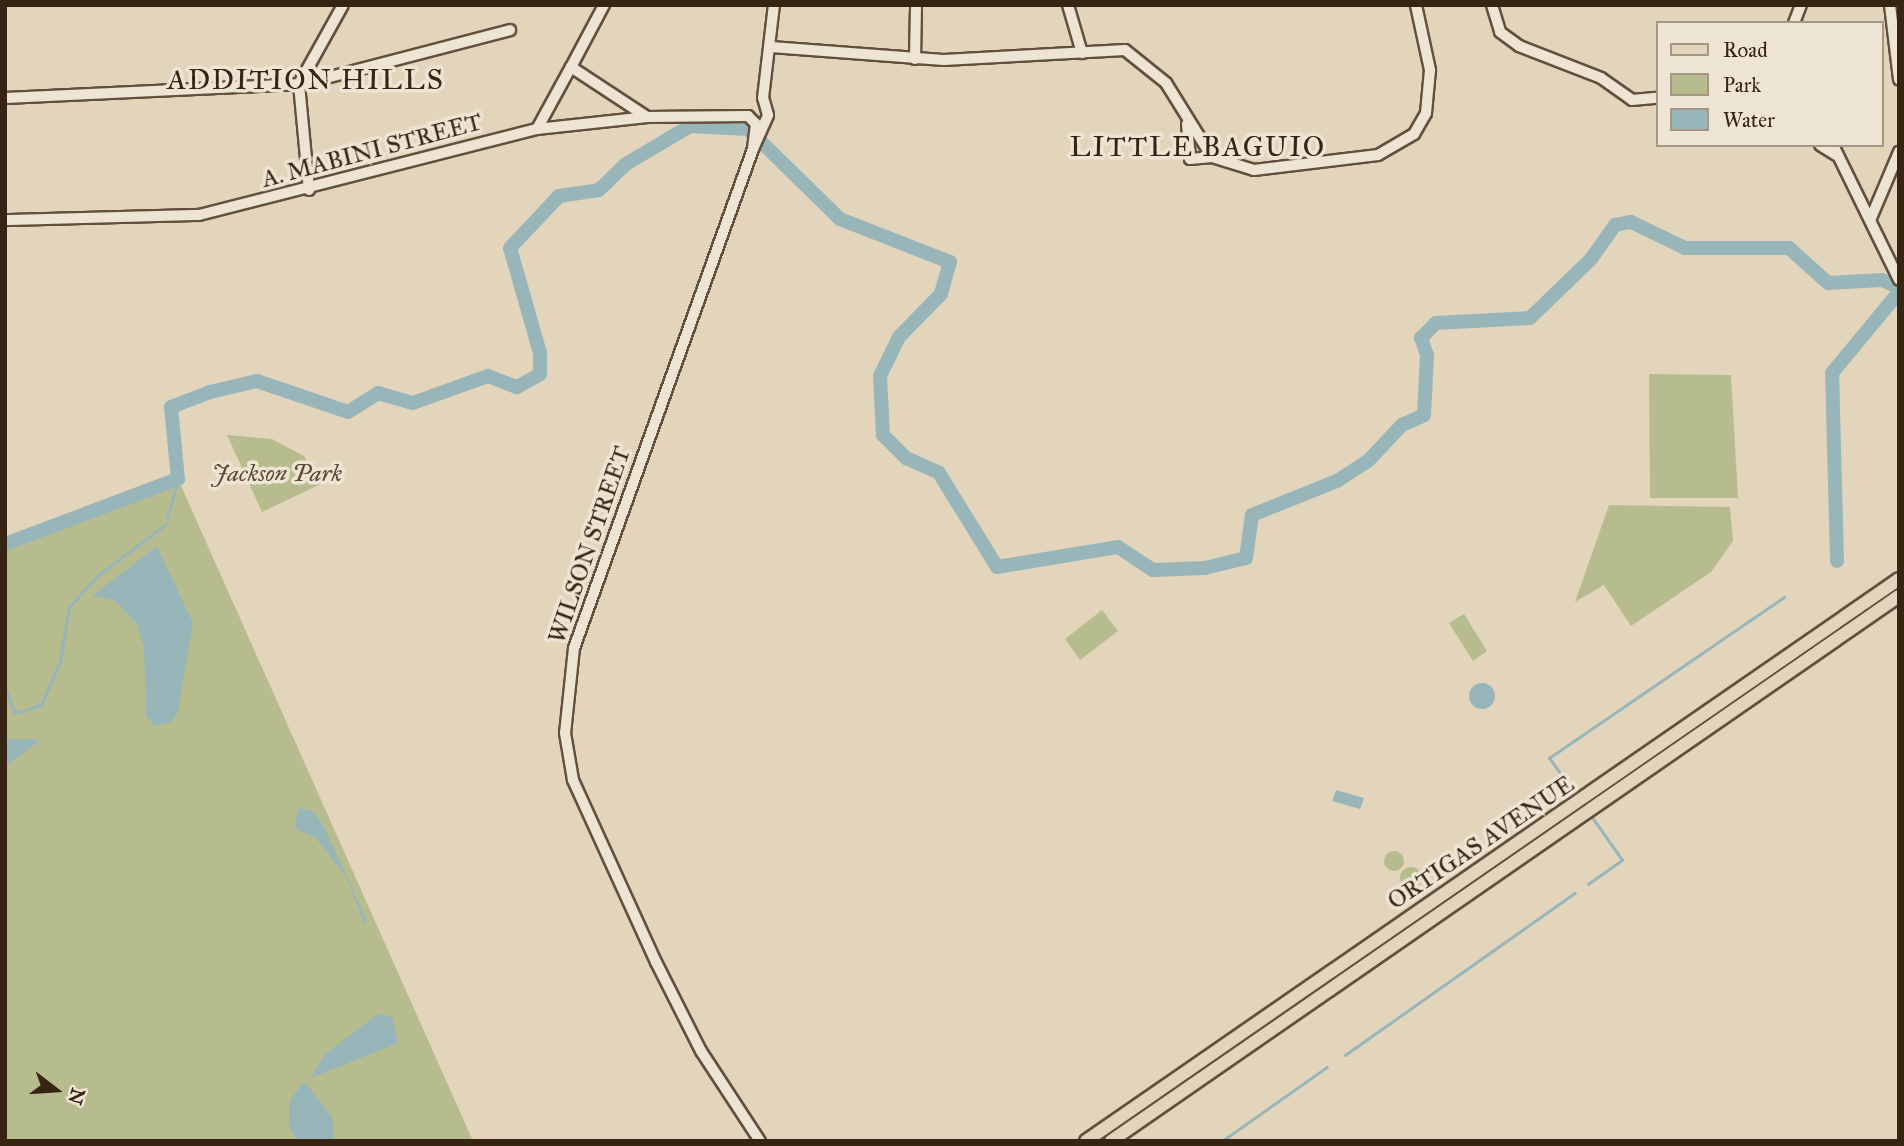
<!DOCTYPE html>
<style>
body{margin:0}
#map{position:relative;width:1904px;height:1146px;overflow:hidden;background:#e3d5bc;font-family:"IM FELL Great Primer",serif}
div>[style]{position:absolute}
.green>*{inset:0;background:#b7bc8e}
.round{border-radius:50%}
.water>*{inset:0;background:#98b6b9}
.stream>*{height:2.5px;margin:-1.25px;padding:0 1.25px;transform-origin:1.25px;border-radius:1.25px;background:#98b6b9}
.river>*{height:14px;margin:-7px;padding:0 7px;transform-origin:7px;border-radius:7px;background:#98b6b9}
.roads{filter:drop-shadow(2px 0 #62503d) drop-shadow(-2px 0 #62503d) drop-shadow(0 2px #62503d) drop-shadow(0 -2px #62503d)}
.tertiary>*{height:10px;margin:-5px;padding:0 5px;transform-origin:5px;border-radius:5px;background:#ede4d3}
.secondary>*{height:10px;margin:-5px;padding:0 5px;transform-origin:5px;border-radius:5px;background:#ede4d3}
.primary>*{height:12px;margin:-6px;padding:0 6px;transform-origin:6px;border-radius:6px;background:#e3d5bc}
span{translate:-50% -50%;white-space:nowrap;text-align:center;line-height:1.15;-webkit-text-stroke:7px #ede4d3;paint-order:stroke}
.street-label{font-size:24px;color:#372413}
.park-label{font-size:24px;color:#574a32;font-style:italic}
.quarter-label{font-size:28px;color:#372413;letter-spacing:2px}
.frame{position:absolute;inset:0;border:7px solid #372413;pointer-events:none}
.legend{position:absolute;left:1656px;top:21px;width:228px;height:126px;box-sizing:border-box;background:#ede4d3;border:2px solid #a49786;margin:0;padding:9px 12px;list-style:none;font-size:21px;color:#372413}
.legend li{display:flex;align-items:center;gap:14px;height:35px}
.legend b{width:35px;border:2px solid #a49786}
.north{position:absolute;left:21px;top:1055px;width:70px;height:70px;-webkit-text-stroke:5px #ede4d3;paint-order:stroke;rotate:107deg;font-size:19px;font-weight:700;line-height:28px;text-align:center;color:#372413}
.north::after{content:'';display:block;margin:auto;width:24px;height:32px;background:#372413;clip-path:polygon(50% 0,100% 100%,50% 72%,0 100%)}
</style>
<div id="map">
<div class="green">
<i style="clip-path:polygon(1649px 374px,1731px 375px,1738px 498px,1650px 498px)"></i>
<i style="clip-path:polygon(227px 435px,272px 439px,304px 456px,321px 484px,262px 512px)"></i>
<i style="clip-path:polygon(178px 479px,473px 1141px,5px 1141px,5px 545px)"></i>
<i style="clip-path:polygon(1609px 505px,1730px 507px,1733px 541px,1711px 572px,1631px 626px,1604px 585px,1575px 602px)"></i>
<i style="clip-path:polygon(1102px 610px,1118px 631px,1080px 660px,1065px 639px)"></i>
<i style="clip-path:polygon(1464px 614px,1487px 651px,1473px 661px,1449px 623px)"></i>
<i class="round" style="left:1384px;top:851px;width:20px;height:20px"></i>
<i class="round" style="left:1400px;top:867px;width:22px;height:22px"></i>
</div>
<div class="water">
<i style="clip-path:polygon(157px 546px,193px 623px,178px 711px,172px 722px,155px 726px,146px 716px,144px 647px,136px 623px,114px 600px,92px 596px)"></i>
<i class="round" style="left:1469px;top:683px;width:26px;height:26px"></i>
<i style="clip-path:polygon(5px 739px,34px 739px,39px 741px,5px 767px)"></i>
<i style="clip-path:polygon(1336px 790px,1364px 798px,1360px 809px,1332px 801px)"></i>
<i style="clip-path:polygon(298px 808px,313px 811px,323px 825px,367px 920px,365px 925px,346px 877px,315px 837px,295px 829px)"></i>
<i style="clip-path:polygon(378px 1014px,392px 1017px,398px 1043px,311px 1078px,324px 1055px)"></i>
<i style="clip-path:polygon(304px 1081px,332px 1117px,334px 1141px,297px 1141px,289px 1127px,289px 1102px)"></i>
</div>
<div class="stream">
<i style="left:167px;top:519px;width:41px;rotate:-74.6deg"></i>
<i style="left:5px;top:686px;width:29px;rotate:70deg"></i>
<i style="left:15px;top:713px;width:27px;rotate:-17deg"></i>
<i style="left:41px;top:705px;width:47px;rotate:-66.2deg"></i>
<i style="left:60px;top:662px;width:56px;rotate:-80.7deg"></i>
<i style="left:69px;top:607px;width:42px;rotate:-47.9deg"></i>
<i style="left:97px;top:576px;width:86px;rotate:-37deg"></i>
<i style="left:1575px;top:794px;width:44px;rotate:-125.8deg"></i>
<i style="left:1549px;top:758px;width:285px;rotate:-34.4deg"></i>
<i style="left:1588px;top:884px;width:42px;rotate:-35.2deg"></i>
<i style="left:1622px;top:860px;width:50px;rotate:-125.3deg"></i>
<i style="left:1345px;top:1055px;width:281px;rotate:-35.2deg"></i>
<i style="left:1222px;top:1141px;width:128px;rotate:-35.2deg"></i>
</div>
<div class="river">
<i style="left:5px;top:544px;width:185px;rotate:-20.6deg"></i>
<i style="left:178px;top:479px;width:72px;rotate:-95.6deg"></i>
<i style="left:171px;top:407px;width:42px;rotate:-21deg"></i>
<i style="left:210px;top:392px;width:48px;rotate:-13.2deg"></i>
<i style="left:257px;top:381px;width:96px;rotate:18.8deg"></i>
<i style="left:348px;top:412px;width:36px;rotate:-32deg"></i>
<i style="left:378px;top:393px;width:36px;rotate:16deg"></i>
<i style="left:413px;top:403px;width:80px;rotate:-19.8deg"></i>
<i style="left:488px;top:376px;width:31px;rotate:21deg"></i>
<i style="left:517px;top:387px;width:26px;rotate:-29deg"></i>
<i style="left:540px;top:374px;width:21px;rotate:-90deg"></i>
<i style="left:540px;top:353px;width:109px;rotate:-105.9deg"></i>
<i style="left:510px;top:248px;width:71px;rotate:-46.7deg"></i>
<i style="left:559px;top:196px;width:40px;rotate:-8.5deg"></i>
<i style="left:599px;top:190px;width:37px;rotate:-44deg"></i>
<i style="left:626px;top:164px;width:74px;rotate:-30.7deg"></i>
<i style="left:690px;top:126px;width:58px;rotate:3deg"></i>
<i style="left:748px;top:129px;width:129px;rotate:44.4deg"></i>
<i style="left:840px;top:219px;width:118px;rotate:21.4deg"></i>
<i style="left:950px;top:262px;width:33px;rotate:106deg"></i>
<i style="left:941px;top:294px;width:60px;rotate:134.3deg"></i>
<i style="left:899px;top:337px;width:43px;rotate:116deg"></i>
<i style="left:880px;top:376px;width:59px;rotate:87.1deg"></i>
<i style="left:883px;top:435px;width:33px;rotate:45deg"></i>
<i style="left:906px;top:458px;width:36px;rotate:24deg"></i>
<i style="left:939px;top:473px;width:110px;rotate:58.3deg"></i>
<i style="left:997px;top:567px;width:123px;rotate:-9.4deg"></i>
<i style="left:1118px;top:547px;width:42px;rotate:33.3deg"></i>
<i style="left:1153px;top:570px;width:52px;rotate:-2.2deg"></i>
<i style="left:1205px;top:568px;width:42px;rotate:-13.7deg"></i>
<i style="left:1246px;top:558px;width:43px;rotate:-82.1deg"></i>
<i style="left:1252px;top:515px;width:92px;rotate:-21.8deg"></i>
<i style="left:1337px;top:481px;width:37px;rotate:-33deg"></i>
<i style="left:1368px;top:461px;width:50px;rotate:-46.6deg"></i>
<i style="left:1402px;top:425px;width:24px;rotate:-24deg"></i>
<i style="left:1424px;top:415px;width:60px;rotate:-87.1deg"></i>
<i style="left:1427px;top:355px;width:18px;rotate:-109deg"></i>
<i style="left:1421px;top:338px;width:21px;rotate:-45deg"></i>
<i style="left:1436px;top:323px;width:94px;rotate:-3deg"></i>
<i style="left:1530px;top:318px;width:85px;rotate:-44deg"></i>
<i style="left:1591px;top:259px;width:42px;rotate:-54.8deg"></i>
<i style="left:1615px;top:225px;width:16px;rotate:-11deg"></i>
<i style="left:1631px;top:222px;width:60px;rotate:25.7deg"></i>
<i style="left:1685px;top:248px;width:104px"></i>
<i style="left:1789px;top:248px;width:52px;rotate:41.9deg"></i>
<i style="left:1828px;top:283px;width:54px;rotate:-3.2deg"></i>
<i style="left:1882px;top:280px;width:19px;rotate:25deg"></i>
<i style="left:1837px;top:561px;width:188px;rotate:-91.5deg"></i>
<i style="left:1832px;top:373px;width:105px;rotate:-50.4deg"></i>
</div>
<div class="roads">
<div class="tertiary">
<i style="left:1068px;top:5px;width:50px;rotate:73.7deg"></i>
<i style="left:1492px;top:5px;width:28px;rotate:73deg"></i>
<i style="left:1500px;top:32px;width:24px;rotate:36deg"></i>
<i style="left:1519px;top:46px;width:88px;rotate:21.3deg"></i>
<i style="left:1601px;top:78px;width:38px;rotate:35deg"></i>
<i style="left:1632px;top:100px;width:25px;rotate:-5deg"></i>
<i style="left:1890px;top:5px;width:75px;rotate:83.1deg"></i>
<i style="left:771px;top:47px;width:173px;rotate:4.3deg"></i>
<i style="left:944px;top:60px;width:181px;rotate:-3.2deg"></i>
<i style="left:1125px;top:50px;width:53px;rotate:38.8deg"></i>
<i style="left:1166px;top:83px;width:87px;rotate:58.1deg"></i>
<i style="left:915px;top:59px;width:54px;rotate:-88.9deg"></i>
<i style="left:5px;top:98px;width:298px;rotate:-2.7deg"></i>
<i style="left:303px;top:84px;width:214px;rotate:-14.6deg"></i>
<i style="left:1187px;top:124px;width:35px;rotate:85deg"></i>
<i style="left:1190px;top:159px;width:22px;rotate:-5deg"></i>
<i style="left:1212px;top:157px;width:44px;rotate:17.2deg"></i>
<i style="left:1254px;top:170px;width:125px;rotate:-6.9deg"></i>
<i style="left:1378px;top:155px;width:42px;rotate:-30.3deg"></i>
<i style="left:1414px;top:134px;width:24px;rotate:-60deg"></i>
<i style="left:1426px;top:113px;width:43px;rotate:-84.7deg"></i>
<i style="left:1430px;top:70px;width:66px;rotate:-102.2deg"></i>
<i style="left:537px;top:129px;width:71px;rotate:-61.3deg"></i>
<i style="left:309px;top:190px;width:106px;rotate:-95.4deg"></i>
<i style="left:299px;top:84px;width:90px;rotate:-60.9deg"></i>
<i style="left:5px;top:220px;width:194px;rotate:-1.5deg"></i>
<i style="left:199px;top:215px;width:349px;rotate:-14.3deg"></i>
<i style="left:537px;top:129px;width:111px;rotate:-6.2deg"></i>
</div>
<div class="secondary">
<i style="left:604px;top:5px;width:70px;rotate:118deg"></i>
<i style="left:571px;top:67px;width:91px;rotate:33.3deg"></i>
<i style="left:647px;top:117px;width:101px;rotate:-0.6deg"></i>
<i style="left:1794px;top:23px;width:19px;rotate:-69deg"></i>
<i style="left:748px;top:116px;width:11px;rotate:45deg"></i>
<i style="left:756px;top:124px;width:25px;rotate:97deg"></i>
<i style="left:753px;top:149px;width:530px;rotate:109.73deg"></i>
<i style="left:574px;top:648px;width:85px;rotate:96deg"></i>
<i style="left:565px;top:733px;width:48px;rotate:80.3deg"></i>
<i style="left:573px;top:780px;width:200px;rotate:65.5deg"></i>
<i style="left:656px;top:962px;width:100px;rotate:63.2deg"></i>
<i style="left:701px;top:1051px;width:108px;rotate:56.8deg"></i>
<i style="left:1820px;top:145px;width:19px;rotate:32deg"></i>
<i style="left:1833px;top:145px;width:150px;rotate:63.9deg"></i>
<i style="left:753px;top:149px;width:37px;rotate:-66deg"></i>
<i style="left:768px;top:115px;width:18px;rotate:-106deg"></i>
<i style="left:763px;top:98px;width:94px;rotate:-83.3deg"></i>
<i style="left:1871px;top:218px;width:72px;rotate:-67deg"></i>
</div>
<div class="primary">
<i style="left:1086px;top:1141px;width:988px;rotate:-34.65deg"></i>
<i style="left:1111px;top:1141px;width:958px;rotate:-34.67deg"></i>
</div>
</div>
<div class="street-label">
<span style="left:372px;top:151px;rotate:-15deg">A. MABINI STREET</span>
<span style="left:590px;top:545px;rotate:-71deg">WILSON STREET</span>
<span style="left:1481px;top:843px;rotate:-34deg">ORTIGAS AVENUE</span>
</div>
<div class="park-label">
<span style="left:277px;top:474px">Jackson Park</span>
</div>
<div class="quarter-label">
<span style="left:306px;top:80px">ADDITION HILLS</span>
<span style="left:1198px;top:147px">LITTLE BAGUIO</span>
</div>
<div class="frame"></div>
<ul class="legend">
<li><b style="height:9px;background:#e3d5bc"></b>Road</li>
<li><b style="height:19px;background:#b7bc8e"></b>Park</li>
<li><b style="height:19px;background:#98b6b9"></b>Water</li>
</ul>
<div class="north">N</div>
</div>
